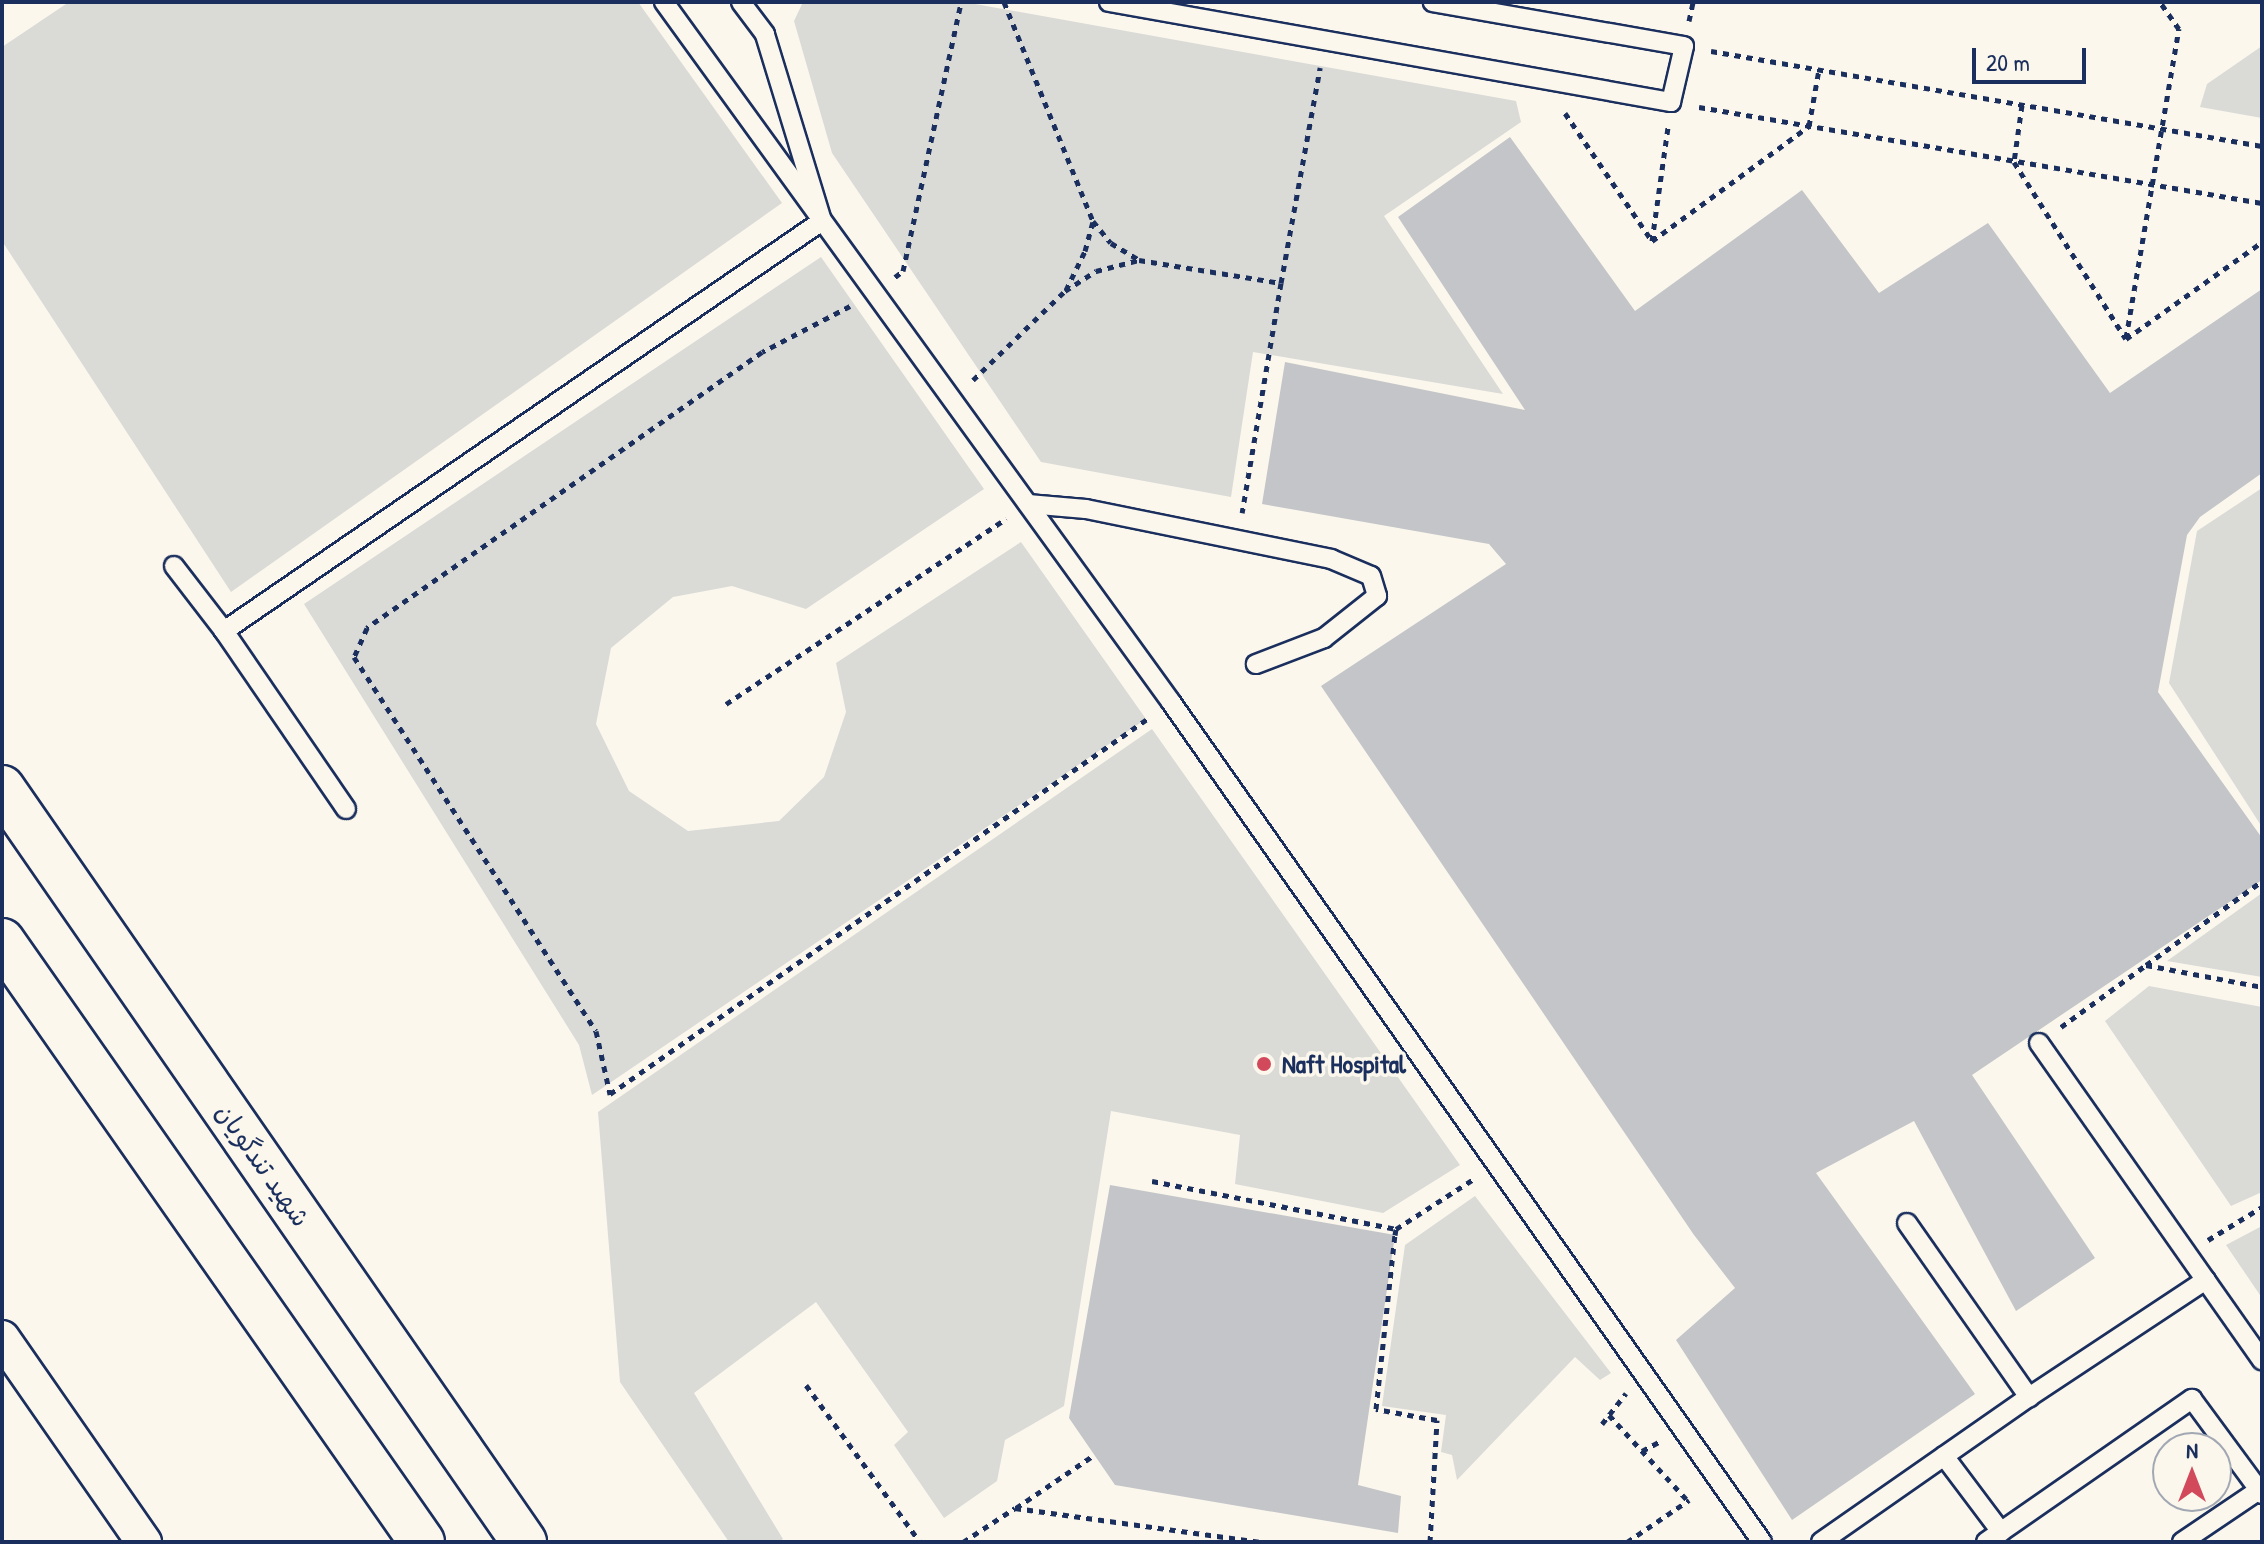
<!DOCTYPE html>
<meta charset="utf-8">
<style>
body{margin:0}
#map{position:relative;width:2264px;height:1544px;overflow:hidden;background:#fbf7ec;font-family:"Patrick Hand","Playpen Sans Arabic",sans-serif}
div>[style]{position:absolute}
.green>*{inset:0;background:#dadad7}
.building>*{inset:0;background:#c3c5c9}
.path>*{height:5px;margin-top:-2.5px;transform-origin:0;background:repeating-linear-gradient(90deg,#1b2f5e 0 6px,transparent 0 12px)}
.roads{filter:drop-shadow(2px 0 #1b2f5e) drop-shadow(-2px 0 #1b2f5e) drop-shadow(0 2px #1b2f5e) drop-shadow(0 -2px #1b2f5e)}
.service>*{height:18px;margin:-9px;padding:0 9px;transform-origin:9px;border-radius:9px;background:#fbf7ec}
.minor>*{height:34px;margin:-17px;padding:0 17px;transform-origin:17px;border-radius:17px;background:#fbf7ec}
.secondary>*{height:44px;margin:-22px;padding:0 22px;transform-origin:22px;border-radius:22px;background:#fbf7ec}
.dots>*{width:22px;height:22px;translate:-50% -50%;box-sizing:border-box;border:4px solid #fbf7ec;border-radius:50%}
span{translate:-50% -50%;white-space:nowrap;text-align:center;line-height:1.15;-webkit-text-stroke:7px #fbf7ec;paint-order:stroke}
.poi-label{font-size:26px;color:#1b2f5e;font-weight:700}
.left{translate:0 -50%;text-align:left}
.street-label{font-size:26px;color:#1b2f5e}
.frame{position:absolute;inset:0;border:4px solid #1b2f5e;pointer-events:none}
.north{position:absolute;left:2152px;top:1432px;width:80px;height:80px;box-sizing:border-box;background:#fbf7ec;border:2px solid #a1a7b3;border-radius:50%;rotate:0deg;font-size:22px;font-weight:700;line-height:32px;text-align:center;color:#1b2f5e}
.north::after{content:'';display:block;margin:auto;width:28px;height:36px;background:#d1495b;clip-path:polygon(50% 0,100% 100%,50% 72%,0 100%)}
.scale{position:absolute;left:1972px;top:48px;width:114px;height:36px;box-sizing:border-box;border:4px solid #1b2f5e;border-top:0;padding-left:10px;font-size:24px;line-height:28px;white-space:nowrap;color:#1b2f5e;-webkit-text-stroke:6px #fbf7ec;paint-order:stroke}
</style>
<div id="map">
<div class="green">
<i style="clip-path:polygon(69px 2px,638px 2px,782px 203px,231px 592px,2px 241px,2px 47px)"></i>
<i style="clip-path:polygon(803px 2px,964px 2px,1516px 101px,1521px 122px,1384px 216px,1503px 394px,1253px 352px,1231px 497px,1041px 462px,832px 153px,794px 21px)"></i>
<i style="clip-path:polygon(2262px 46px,2262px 118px,2200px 107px,2207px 84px)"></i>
<i style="clip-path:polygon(821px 257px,984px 489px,806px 609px,732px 586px,673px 597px,611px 648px,596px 724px,629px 791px,688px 831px,779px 821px,824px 777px,846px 712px,836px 663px,1021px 542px,1146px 719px,592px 1095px,579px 1045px,304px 604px)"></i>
<i style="clip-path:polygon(2262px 488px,2262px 827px,2169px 683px,2197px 531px)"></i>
<i style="clip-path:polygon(1152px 729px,1460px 1165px,1383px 1213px,1235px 1184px,1240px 1135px,1111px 1111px,1064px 1406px,1005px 1440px,997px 1481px,944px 1518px,894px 1445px,908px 1432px,816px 1302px,694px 1393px,783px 1539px,779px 1542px,729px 1542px,620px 1382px,598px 1112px)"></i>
<i style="clip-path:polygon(2262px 893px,2262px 977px,2167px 961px)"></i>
<i style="clip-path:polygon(2149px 986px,2262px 1007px,2262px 1192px,2231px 1206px,2105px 1021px)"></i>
<i style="clip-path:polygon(1475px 1196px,1611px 1373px,1600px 1380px,1575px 1357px,1457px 1480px,1452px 1455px,1441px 1452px,1446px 1415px,1382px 1406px,1405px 1245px)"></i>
<i style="clip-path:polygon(2262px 1226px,2262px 1298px,2226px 1245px)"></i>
</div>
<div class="building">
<i style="clip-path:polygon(1510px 137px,1635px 311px,1802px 190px,1879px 293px,1988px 223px,2110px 393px,2262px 289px,2262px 473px,2200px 517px,2187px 535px,2158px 692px,2262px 838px,2262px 880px,1972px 1075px,2095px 1258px,2016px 1311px,1914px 1121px,1816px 1173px,1975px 1394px,1792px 1520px,1676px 1340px,1735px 1288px,1694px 1235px,1321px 686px,1506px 564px,1489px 544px,1262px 504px,1285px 362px,1525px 410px,1398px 217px)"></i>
<i style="clip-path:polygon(1110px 1185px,1395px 1235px,1358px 1485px,1401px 1496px,1398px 1533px,1115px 1485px,1069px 1418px)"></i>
</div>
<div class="path">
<i style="left:1004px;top:2px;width:236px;rotate:67.9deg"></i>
<i style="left:1093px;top:221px;width:28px;rotate:51deg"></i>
<i style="left:1111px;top:243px;width:33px;rotate:31deg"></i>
<i style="left:1139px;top:260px;width:144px;rotate:9.2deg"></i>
<i style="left:1281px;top:283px;width:233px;rotate:99.6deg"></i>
<i style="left:1689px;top:21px;width:19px;rotate:-78deg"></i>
<i style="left:1711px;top:51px;width:559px;rotate:9.78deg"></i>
<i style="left:2022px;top:105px;width:58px;rotate:98deg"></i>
<i style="left:2014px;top:162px;width:209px;rotate:57.7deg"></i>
<i style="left:2126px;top:339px;width:167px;rotate:-35.5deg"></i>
<i style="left:1699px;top:107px;width:571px;rotate:9.68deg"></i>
<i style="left:1565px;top:113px;width:155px;rotate:55.8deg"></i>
<i style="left:1652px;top:241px;width:195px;rotate:-36.2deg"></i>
<i style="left:1809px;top:126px;width:58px;rotate:-80deg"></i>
<i style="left:1652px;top:241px;width:115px;rotate:-82deg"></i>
<i style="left:895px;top:277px;width:10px;rotate:-37deg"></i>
<i style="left:903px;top:271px;width:275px;rotate:-77.8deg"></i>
<i style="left:1281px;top:283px;width:219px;rotate:-79.7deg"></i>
<i style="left:1066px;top:290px;width:43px;rotate:-64deg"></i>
<i style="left:1085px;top:251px;width:30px;rotate:-75deg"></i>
<i style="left:850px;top:306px;width:99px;rotate:152.4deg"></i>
<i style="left:762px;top:352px;width:482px;rotate:145.1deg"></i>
<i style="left:367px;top:628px;width:32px;rotate:114deg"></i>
<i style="left:354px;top:657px;width:445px;rotate:57.1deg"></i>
<i style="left:596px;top:1031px;width:65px;rotate:77.5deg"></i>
<i style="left:610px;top:1094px;width:659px;rotate:-34.92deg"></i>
<i style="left:2126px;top:338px;width:314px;rotate:-80.3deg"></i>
<i style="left:2179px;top:29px;width:33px;rotate:-125deg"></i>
<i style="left:973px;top:380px;width:128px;rotate:-44.1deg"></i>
<i style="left:1065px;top:291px;width:37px;rotate:-33deg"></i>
<i style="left:1096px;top:271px;width:44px;rotate:-14.3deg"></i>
<i style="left:726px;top:704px;width:336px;rotate:-33.5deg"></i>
<i style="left:2146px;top:965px;width:143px;rotate:-35.9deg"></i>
<i style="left:2061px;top:1027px;width:105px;rotate:-36.1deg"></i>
<i style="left:2146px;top:965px;width:118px;rotate:10.7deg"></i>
<i style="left:1152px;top:1181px;width:249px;rotate:11.1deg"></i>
<i style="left:2208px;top:1240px;width:63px;rotate:-31.4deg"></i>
<i style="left:806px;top:1385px;width:194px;rotate:54deg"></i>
<i style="left:1609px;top:1415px;width:117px;rotate:47.4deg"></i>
<i style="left:1602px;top:1424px;width:39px;rotate:-52deg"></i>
<i style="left:1642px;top:1451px;width:19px;rotate:-28deg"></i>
<i style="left:1016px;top:1508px;width:91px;rotate:-34.2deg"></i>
<i style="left:963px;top:1542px;width:62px;rotate:-33.2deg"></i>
<i style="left:1015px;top:1508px;width:248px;rotate:7.9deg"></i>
<i style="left:1430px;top:1542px;width:122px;rotate:-86.7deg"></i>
<i style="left:1437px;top:1420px;width:62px;rotate:-169.8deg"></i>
<i style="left:1376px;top:1409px;width:175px;rotate:-83.8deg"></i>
<i style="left:1395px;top:1235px;width:6px;rotate:-81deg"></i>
<i style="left:1396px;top:1229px;width:94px;rotate:-32.8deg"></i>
<i style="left:1627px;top:1542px;width:75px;rotate:-34.1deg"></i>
</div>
<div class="roads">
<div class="service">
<i style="left:664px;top:2px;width:864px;rotate:54.08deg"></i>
<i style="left:1171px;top:702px;width:1027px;rotate:54.87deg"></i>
<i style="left:1109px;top:2px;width:571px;rotate:10.09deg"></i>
<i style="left:1671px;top:102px;width:57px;rotate:-76.9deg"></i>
<i style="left:1684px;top:46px;width:255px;rotate:-170.1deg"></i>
<i style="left:1028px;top:504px;width:58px;rotate:4.9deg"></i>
<i style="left:1086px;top:509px;width:250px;rotate:11.5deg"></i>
<i style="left:1331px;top:559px;width:43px;rotate:23deg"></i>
<i style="left:1371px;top:576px;width:21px;rotate:73deg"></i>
<i style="left:1377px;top:596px;width:68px;rotate:141.6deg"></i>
<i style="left:1324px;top:638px;width:73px;rotate:159.1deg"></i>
<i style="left:174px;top:566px;width:82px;rotate:52.4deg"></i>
<i style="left:346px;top:809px;width:216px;rotate:-124.4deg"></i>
<i style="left:224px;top:631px;width:725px;rotate:-34.44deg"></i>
<i style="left:822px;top:221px;width:195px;rotate:-107deg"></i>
<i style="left:765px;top:34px;width:40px;rotate:-127deg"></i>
<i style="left:2039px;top:1043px;width:388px;rotate:54.9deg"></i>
<i style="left:1907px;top:1223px;width:213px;rotate:55deg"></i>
<i style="left:1944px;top:1456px;width:95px;rotate:53.1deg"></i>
<i style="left:1821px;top:1542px;width:254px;rotate:-34.9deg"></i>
<i style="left:2029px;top:1397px;width:212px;rotate:-33.5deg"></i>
<i style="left:1986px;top:1542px;width:251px;rotate:-34.8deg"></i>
<i style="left:2192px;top:1399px;width:118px;rotate:53.6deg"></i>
<i style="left:2182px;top:1542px;width:97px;rotate:-34deg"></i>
</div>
<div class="minor">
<i style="left:2px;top:1338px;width:249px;rotate:55.2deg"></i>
</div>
<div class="secondary">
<i style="left:2px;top:788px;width:917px;rotate:55.3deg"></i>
<i style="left:2px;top:941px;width:733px;rotate:55.05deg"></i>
</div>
</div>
<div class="dots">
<i style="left:1264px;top:1064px;background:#d1495b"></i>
</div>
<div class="poi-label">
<span class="left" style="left:1282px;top:1064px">Naft Hospital</span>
</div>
<div class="street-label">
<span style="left:263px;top:1165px;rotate:55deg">شهید تندگویان</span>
</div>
<div class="frame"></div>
<div class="north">N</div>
<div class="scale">20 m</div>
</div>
